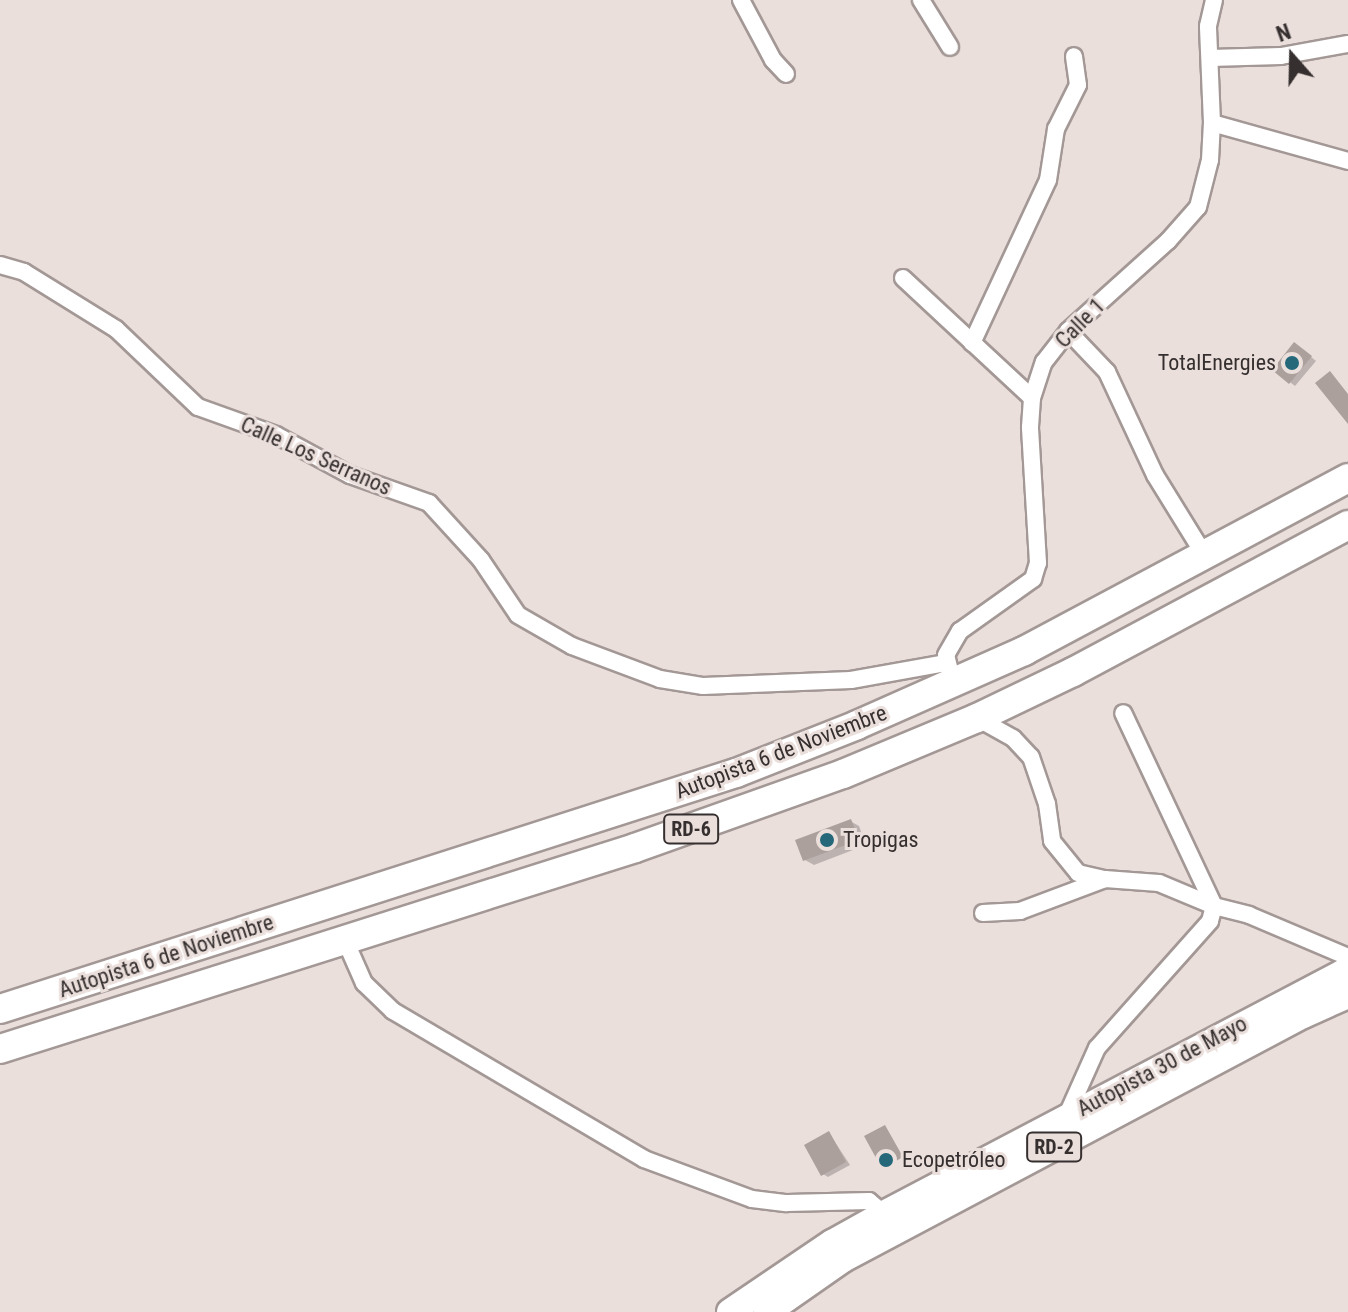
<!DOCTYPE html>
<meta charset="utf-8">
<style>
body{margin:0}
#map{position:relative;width:1348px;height:1312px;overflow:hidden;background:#ebdfdc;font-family:"Roboto Condensed",sans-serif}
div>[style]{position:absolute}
.shadow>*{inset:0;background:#0003}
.building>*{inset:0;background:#aba09c}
.roads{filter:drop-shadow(2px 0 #a39895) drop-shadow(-2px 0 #a39895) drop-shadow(0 2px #a39895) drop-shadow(0 -2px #a39895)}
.minor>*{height:16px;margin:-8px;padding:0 8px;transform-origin:8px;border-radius:8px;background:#fff}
.trunk>*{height:26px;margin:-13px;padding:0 13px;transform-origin:13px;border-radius:13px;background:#fff}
.motorway>*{height:28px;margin:-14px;padding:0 14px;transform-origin:14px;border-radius:14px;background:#fff}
.dots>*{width:22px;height:22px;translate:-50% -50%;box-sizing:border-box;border:4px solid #ebdfdc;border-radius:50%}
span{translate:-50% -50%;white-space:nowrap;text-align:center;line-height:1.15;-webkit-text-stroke:6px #ebdfdc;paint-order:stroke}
.shield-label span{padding:2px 6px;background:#ebdfdc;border:2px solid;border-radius:6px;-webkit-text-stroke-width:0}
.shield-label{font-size:20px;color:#35302f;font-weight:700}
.street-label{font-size:22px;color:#35302f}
.poi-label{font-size:22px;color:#35302f}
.right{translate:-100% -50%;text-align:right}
.left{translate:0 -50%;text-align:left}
.north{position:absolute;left:1252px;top:16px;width:80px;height:80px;-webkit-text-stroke:6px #ebdfdc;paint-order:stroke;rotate:340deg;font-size:22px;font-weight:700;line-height:32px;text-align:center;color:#35302f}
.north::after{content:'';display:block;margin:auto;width:28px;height:36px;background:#35302f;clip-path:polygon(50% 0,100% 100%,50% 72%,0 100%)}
</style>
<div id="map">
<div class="shadow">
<i style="clip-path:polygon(1300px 348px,1316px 361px,1295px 386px,1274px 370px)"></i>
<i style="clip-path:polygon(850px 821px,859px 826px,866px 845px,814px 865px,805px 860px)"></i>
<i style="clip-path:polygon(829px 1133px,850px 1165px,828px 1177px,823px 1174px)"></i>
</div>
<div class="building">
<i style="clip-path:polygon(1294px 342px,1312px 356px,1289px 384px,1272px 370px)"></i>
<i style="clip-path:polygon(1330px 371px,1348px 394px,1348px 424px,1315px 383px)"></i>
<i style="clip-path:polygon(851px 819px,859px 840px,803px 861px,795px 840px)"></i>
<i style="clip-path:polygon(885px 1125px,903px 1157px,882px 1169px,864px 1136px)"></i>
<i style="clip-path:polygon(829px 1131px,846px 1162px,821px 1176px,804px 1145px)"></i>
</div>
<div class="roads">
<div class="minor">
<i style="left:741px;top:0;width:68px;rotate:61.9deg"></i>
<i style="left:773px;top:60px;width:19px;rotate:47deg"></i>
<i style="left:921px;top:0;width:55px;rotate:58.3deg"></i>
<i style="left:1210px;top:58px;width:71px;rotate:-1.6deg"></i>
<i style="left:1281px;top:56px;width:68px;rotate:-10.2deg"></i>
<i style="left:1212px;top:123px;width:141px;rotate:15.6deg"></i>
<i style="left:0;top:265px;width:25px;rotate:16deg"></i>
<i style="left:24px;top:272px;width:108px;rotate:31.8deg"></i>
<i style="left:116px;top:329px;width:113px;rotate:43.6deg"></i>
<i style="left:198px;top:407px;width:83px;rotate:19.7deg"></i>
<i style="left:276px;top:435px;width:84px;rotate:28.4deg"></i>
<i style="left:350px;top:475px;width:84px;rotate:19.5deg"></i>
<i style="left:429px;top:503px;width:77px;rotate:47.6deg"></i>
<i style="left:481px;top:560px;width:66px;rotate:56.1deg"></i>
<i style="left:518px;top:615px;width:62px;rotate:29.9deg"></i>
<i style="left:572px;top:646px;width:94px;rotate:20.6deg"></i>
<i style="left:660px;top:679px;width:44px;rotate:9.2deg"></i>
<i style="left:703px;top:686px;width:148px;rotate:-2.3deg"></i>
<i style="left:851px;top:680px;width:97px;rotate:-10.1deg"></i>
<i style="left:903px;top:278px;width:176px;rotate:42.9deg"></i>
<i style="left:1068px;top:331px;width:57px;rotate:46.4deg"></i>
<i style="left:1107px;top:372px;width:114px;rotate:65deg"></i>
<i style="left:1155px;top:475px;width:95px;rotate:58.3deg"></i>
<i style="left:972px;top:343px;width:180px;rotate:-65deg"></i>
<i style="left:1048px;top:180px;width:52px;rotate:-81.1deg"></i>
<i style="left:1056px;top:129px;width:49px;rotate:-63.4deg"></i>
<i style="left:1078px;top:85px;width:29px;rotate:-98deg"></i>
<i style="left:950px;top:671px;width:16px;rotate:-104deg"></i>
<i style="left:946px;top:655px;width:28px;rotate:-60deg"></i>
<i style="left:960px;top:631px;width:90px;rotate:-35.5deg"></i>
<i style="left:1033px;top:579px;width:17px;rotate:-73deg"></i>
<i style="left:1038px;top:563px;width:136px;rotate:-93.4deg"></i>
<i style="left:1030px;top:427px;width:29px;rotate:-86deg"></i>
<i style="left:1032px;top:398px;width:38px;rotate:-72deg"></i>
<i style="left:1044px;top:362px;width:39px;rotate:-52deg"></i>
<i style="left:1068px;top:331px;width:135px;rotate:-42deg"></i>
<i style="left:1168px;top:241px;width:45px;rotate:-48.6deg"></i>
<i style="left:1198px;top:207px;width:49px;rotate:-75.7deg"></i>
<i style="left:1210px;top:160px;width:37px;rotate:-87deg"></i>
<i style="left:1212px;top:123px;width:97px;rotate:-92.4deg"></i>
<i style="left:1208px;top:26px;width:27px;rotate:-77deg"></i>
<i style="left:977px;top:718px;width:41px;rotate:29.1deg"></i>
<i style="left:1013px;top:738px;width:26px;rotate:47deg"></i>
<i style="left:1031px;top:757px;width:50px;rotate:71.2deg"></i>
<i style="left:1047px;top:804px;width:37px;rotate:82deg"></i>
<i style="left:1052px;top:841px;width:41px;rotate:50.9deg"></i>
<i style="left:1078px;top:873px;width:28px;rotate:13deg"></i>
<i style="left:1105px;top:879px;width:54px;rotate:4.2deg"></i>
<i style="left:1159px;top:883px;width:60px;rotate:22.7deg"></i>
<i style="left:1214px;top:906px;width:36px;rotate:14deg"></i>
<i style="left:1249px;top:915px;width:108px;rotate:23deg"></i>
<i style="left:983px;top:913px;width:37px;rotate:-3deg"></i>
<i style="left:1020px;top:911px;width:91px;rotate:-20.6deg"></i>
<i style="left:345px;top:940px;width:47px;rotate:66.2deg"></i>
<i style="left:364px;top:983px;width:40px;rotate:44deg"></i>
<i style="left:393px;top:1011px;width:291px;rotate:30.5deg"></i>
<i style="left:644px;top:1159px;width:115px;rotate:20.3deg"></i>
<i style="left:752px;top:1199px;width:35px;rotate:7deg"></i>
<i style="left:787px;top:1203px;width:82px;rotate:-1.4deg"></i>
<i style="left:869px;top:1201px;width:20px;rotate:41deg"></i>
<i style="left:1067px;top:1115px;width:73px;rotate:-65.9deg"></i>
<i style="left:1097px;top:1048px;width:170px;rotate:-48.3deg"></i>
<i style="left:1210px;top:921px;width:16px;rotate:-75deg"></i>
<i style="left:1214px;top:906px;width:213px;rotate:-115.2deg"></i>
</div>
<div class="trunk">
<i style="left:730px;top:1312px;width:123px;rotate:-34.1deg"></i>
<i style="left:832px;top:1243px;width:60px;rotate:-29.1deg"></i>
<i style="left:884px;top:1214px;width:524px;rotate:-27.74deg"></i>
<i style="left:767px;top:1312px;width:93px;rotate:-34.9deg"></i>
<i style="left:843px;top:1259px;width:521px;rotate:-27.94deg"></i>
<i style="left:1303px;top:1015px;width:49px;rotate:-24deg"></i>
</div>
<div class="motorway">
<i style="left:0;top:1009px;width:773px;rotate:-17.78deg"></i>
<i style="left:736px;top:773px;width:130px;rotate:-21.6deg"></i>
<i style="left:857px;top:725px;width:183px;rotate:-23.9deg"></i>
<i style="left:1024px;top:651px;width:367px;rotate:-28.1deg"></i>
<i style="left:0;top:1049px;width:666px;rotate:-17.56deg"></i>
<i style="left:635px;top:848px;width:221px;rotate:-19.6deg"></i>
<i style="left:843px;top:774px;width:145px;rotate:-22.7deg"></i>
<i style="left:977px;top:718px;width:106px;rotate:-25.6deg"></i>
<i style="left:1073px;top:672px;width:312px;rotate:-28.1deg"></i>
</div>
</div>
<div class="dots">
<i style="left:1292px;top:363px;background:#24687a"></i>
<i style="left:827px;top:840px;background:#24687a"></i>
<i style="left:886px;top:1160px;background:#24687a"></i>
</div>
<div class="shield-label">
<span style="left:691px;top:829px">RD-6</span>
<span style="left:1054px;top:1147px">RD-2</span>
</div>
<div class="street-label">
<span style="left:1080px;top:323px;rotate:-45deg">Calle 1</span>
<span style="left:316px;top:456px;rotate:24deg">Calle Los Serranos</span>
<span style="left:781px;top:752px;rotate:-21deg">Autopista 6 de Noviembre</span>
<span style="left:166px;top:956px;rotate:-18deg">Autopista 6 de Noviembre</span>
<span style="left:1162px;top:1066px;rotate:-28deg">Autopista 30 de Mayo</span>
</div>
<div class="poi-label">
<span class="right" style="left:1276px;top:363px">TotalEnergies</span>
<span class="left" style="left:843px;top:840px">Tropigas</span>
<span class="left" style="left:902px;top:1160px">Ecopetróleo</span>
</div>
<div class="north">N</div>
</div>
